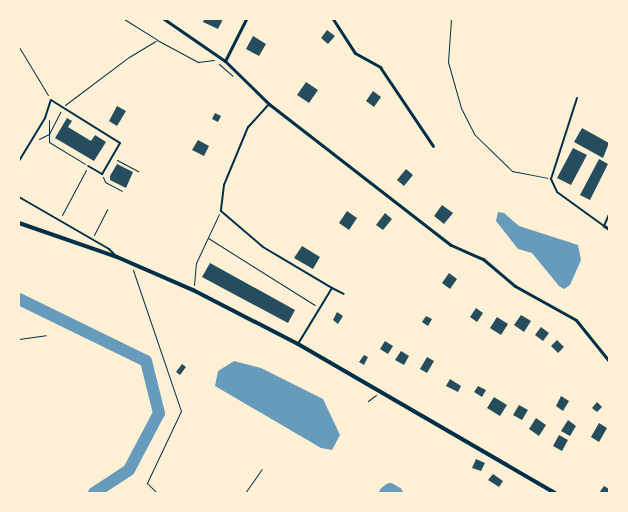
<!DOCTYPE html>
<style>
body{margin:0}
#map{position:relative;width:628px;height:512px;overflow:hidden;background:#fdf0d5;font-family:Lato,sans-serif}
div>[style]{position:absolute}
.water>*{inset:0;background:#669bbc}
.river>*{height:12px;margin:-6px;padding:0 6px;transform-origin:6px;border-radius:6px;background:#669bbc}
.building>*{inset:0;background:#264d5e}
.path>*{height:1px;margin:-0.5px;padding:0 0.5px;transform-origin:0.5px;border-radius:0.5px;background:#003049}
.service>*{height:2px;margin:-1px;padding:0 1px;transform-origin:1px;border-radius:1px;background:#003049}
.minor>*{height:3px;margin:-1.5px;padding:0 1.5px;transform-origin:1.5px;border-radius:1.5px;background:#003049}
.tertiary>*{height:4px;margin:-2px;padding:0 2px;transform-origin:2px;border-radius:2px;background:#003049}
span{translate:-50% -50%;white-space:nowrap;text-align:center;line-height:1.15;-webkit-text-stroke:5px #fdf0d5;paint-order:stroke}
.frame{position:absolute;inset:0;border:20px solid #fdf0d5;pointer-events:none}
</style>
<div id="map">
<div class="water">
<i style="clip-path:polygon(498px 212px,504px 213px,519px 226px,578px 245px,581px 260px,570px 285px,564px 289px,559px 286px,532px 253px,518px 249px,496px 221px)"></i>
<i style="clip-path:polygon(234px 361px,261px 368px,323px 399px,340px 435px,332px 450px,321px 448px,215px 386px,218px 371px)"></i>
</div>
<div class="river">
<i style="left:19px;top:299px;width:141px;rotate:26deg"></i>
<i style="left:146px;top:361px;width:54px;rotate:76deg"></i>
<i style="left:159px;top:413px;width:64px;rotate:117.8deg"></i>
<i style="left:129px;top:470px;width:42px;rotate:146.7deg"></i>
<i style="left:385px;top:493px;width:6px;rotate:-39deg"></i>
<i style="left:390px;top:489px;width:8px;rotate:30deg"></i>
</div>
<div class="building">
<i style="clip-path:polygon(204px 19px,223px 19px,218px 29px,203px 22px)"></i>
<i style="clip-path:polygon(327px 30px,335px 36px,328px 44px,321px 38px)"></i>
<i style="clip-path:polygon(253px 36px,266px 44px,259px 56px,246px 49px)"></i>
<i style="clip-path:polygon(306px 82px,318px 90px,309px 103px,297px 95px)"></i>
<i style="clip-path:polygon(373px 91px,381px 97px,374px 107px,366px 101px)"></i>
<i style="clip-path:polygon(117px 106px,126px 111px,117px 126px,109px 121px)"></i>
<i style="clip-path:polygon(215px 113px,221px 116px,218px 122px,212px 119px)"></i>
<i style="clip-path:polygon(67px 118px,72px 121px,68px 127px,91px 141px,95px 135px,106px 142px,94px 161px,55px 138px)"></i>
<i style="clip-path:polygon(582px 128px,609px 143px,603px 158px,574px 142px)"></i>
<i style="clip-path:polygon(198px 140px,209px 146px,204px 156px,192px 150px)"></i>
<i style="clip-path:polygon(573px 148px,587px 155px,571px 185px,557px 178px)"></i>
<i style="clip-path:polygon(599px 159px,608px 164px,590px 200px,580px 195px)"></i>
<i style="clip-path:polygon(117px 164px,133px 172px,126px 188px,110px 180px,110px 176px)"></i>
<i style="clip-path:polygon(406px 169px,413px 175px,404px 186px,397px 180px)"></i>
<i style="clip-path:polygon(442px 205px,453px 213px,444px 224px,434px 216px)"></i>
<i style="clip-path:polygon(347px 211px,357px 218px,349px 230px,339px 223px)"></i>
<i style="clip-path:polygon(385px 213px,392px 219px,383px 230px,376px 225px)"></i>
<i style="clip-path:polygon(302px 246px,320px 257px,313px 269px,294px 258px)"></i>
<i style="clip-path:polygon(210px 263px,295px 310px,288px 323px,202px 277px)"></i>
<i style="clip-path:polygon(449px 273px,457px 279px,450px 289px,442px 283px)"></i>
<i style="clip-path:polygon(476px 308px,483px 313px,477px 322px,470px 317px)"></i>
<i style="clip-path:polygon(337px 312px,343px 316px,338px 324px,333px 320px)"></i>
<i style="clip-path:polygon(521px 315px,531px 321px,524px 332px,514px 325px)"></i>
<i style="clip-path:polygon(426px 316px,432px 319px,428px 326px,422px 322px)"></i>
<i style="clip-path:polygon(497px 317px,508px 324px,501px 335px,490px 328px)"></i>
<i style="clip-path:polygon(541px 327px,549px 333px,543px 341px,535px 335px)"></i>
<i style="clip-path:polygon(557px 340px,564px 347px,558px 353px,551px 346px)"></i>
<i style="clip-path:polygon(385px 341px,393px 346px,388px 354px,380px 349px)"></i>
<i style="clip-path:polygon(401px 351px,409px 356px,404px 365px,395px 360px)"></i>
<i style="clip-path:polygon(364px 355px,368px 357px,364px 365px,359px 362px)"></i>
<i style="clip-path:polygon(427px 357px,434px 361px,427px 373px,420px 369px)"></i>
<i style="clip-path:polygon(182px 364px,186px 367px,180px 375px,176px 372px)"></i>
<i style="clip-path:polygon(450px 379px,461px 386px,458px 392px,446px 386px)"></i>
<i style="clip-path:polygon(478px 386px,486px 390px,482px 397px,474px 392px)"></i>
<i style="clip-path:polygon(561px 396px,569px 401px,563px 411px,556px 406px)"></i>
<i style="clip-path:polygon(494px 397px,507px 405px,500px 416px,487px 408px)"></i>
<i style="clip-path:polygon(597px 402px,602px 407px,597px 412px,592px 408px)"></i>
<i style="clip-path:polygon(519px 405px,528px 410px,522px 420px,513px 415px)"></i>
<i style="clip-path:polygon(536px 418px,546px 425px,539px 436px,529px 429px)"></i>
<i style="clip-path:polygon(568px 420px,576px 426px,570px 436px,561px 431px)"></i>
<i style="clip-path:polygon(599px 423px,607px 428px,599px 442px,591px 437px)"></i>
<i style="clip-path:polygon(559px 435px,568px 440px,562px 451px,553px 446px)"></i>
<i style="clip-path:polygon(476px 459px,485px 463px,481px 471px,472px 468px)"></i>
<i style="clip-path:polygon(493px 474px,503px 481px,499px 487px,488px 480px)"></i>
<i style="clip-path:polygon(604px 486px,609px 489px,609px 493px,599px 493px)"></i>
</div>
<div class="path">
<i style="left:124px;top:19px;width:39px;rotate:32deg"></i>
<i style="left:157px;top:40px;width:47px;rotate:28.2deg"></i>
<i style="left:198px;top:62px;width:16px;rotate:-7deg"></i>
<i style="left:451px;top:19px;width:43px;rotate:94deg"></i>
<i style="left:448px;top:62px;width:48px;rotate:74.2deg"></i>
<i style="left:461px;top:108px;width:30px;rotate:63deg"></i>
<i style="left:475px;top:135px;width:52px;rotate:44.2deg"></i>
<i style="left:512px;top:171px;width:36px;rotate:11deg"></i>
<i style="left:19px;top:47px;width:56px;rotate:58.9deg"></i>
<i style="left:219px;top:64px;width:18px;rotate:41deg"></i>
<i style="left:65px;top:105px;width:80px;rotate:-36.9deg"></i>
<i style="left:129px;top:57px;width:31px;rotate:-31deg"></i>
<i style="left:49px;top:120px;width:22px;rotate:90deg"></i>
<i style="left:49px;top:142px;width:42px;rotate:31.4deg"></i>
<i style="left:39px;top:139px;width:11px;rotate:-27deg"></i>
<i style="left:49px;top:134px;width:25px;rotate:-63deg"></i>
<i style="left:117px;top:160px;width:24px;rotate:28deg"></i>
<i style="left:103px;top:177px;width:5px;rotate:68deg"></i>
<i style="left:105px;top:182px;width:19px;rotate:28deg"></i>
<i style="left:62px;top:215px;width:51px;rotate:-61.9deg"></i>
<i style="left:94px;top:235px;width:29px;rotate:-63deg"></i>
<i style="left:208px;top:238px;width:126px;rotate:32.1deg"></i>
<i style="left:133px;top:270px;width:149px;rotate:71.2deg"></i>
<i style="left:181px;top:411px;width:80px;rotate:115.3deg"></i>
<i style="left:147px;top:483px;width:14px;rotate:45deg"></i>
<i style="left:194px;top:285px;width:22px;rotate:-85deg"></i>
<i style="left:196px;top:263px;width:54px;rotate:-64.9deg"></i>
<i style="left:19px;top:339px;width:27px;rotate:-8deg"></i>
<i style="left:368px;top:401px;width:10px;rotate:-37deg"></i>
<i style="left:245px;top:493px;width:29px;rotate:-55deg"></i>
</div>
<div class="service">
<i style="left:577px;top:98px;width:85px;rotate:107.8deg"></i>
<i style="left:551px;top:179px;width:14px;rotate:65deg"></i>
<i style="left:557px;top:192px;width:58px;rotate:35.9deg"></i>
<i style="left:604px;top:226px;width:13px;rotate:-67deg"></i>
<i style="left:269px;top:104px;width:31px;rotate:132deg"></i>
<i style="left:248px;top:127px;width:63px;rotate:112.5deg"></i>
<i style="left:224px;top:185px;width:26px;rotate:97deg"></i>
<i style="left:221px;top:211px;width:55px;rotate:40.6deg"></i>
<i style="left:263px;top:247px;width:80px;rotate:30.7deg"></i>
<i style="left:332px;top:288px;width:66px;rotate:121.3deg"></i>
<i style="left:19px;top:161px;width:50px;rotate:-58.8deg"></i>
<i style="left:45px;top:118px;width:19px;rotate:-72deg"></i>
<i style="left:51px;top:100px;width:81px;rotate:31.9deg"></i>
<i style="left:120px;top:143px;width:36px;rotate:120deg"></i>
<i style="left:102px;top:174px;width:16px;rotate:-150deg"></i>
<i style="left:19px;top:197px;width:104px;rotate:30deg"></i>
<i style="left:109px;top:249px;width:8px;rotate:45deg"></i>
<i style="left:332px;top:288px;width:13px;rotate:27deg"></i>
</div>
<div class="minor">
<i style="left:164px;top:19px;width:74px;rotate:34.5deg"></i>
<i style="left:225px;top:61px;width:62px;rotate:44.3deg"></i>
<i style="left:269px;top:104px;width:230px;rotate:37.8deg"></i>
<i style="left:451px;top:245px;width:35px;rotate:24deg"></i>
<i style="left:483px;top:259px;width:42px;rotate:40.2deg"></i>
<i style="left:515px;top:286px;width:70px;rotate:29.1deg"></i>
<i style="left:576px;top:320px;width:53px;rotate:51.2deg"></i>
<i style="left:333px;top:19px;width:40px;rotate:57.1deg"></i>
<i style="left:355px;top:53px;width:29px;rotate:29deg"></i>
<i style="left:380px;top:67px;width:95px;rotate:56.1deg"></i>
<i style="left:225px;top:61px;width:47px;rotate:-63.4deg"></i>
<i style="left:604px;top:226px;width:6px;rotate:31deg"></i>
</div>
<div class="tertiary">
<i style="left:19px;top:223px;width:104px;rotate:19.1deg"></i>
<i style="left:117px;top:257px;width:83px;rotate:23.5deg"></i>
<i style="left:193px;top:290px;width:118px;rotate:27.2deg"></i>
<i style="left:298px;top:344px;width:297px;rotate:30.1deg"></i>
</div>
<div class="frame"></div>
</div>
